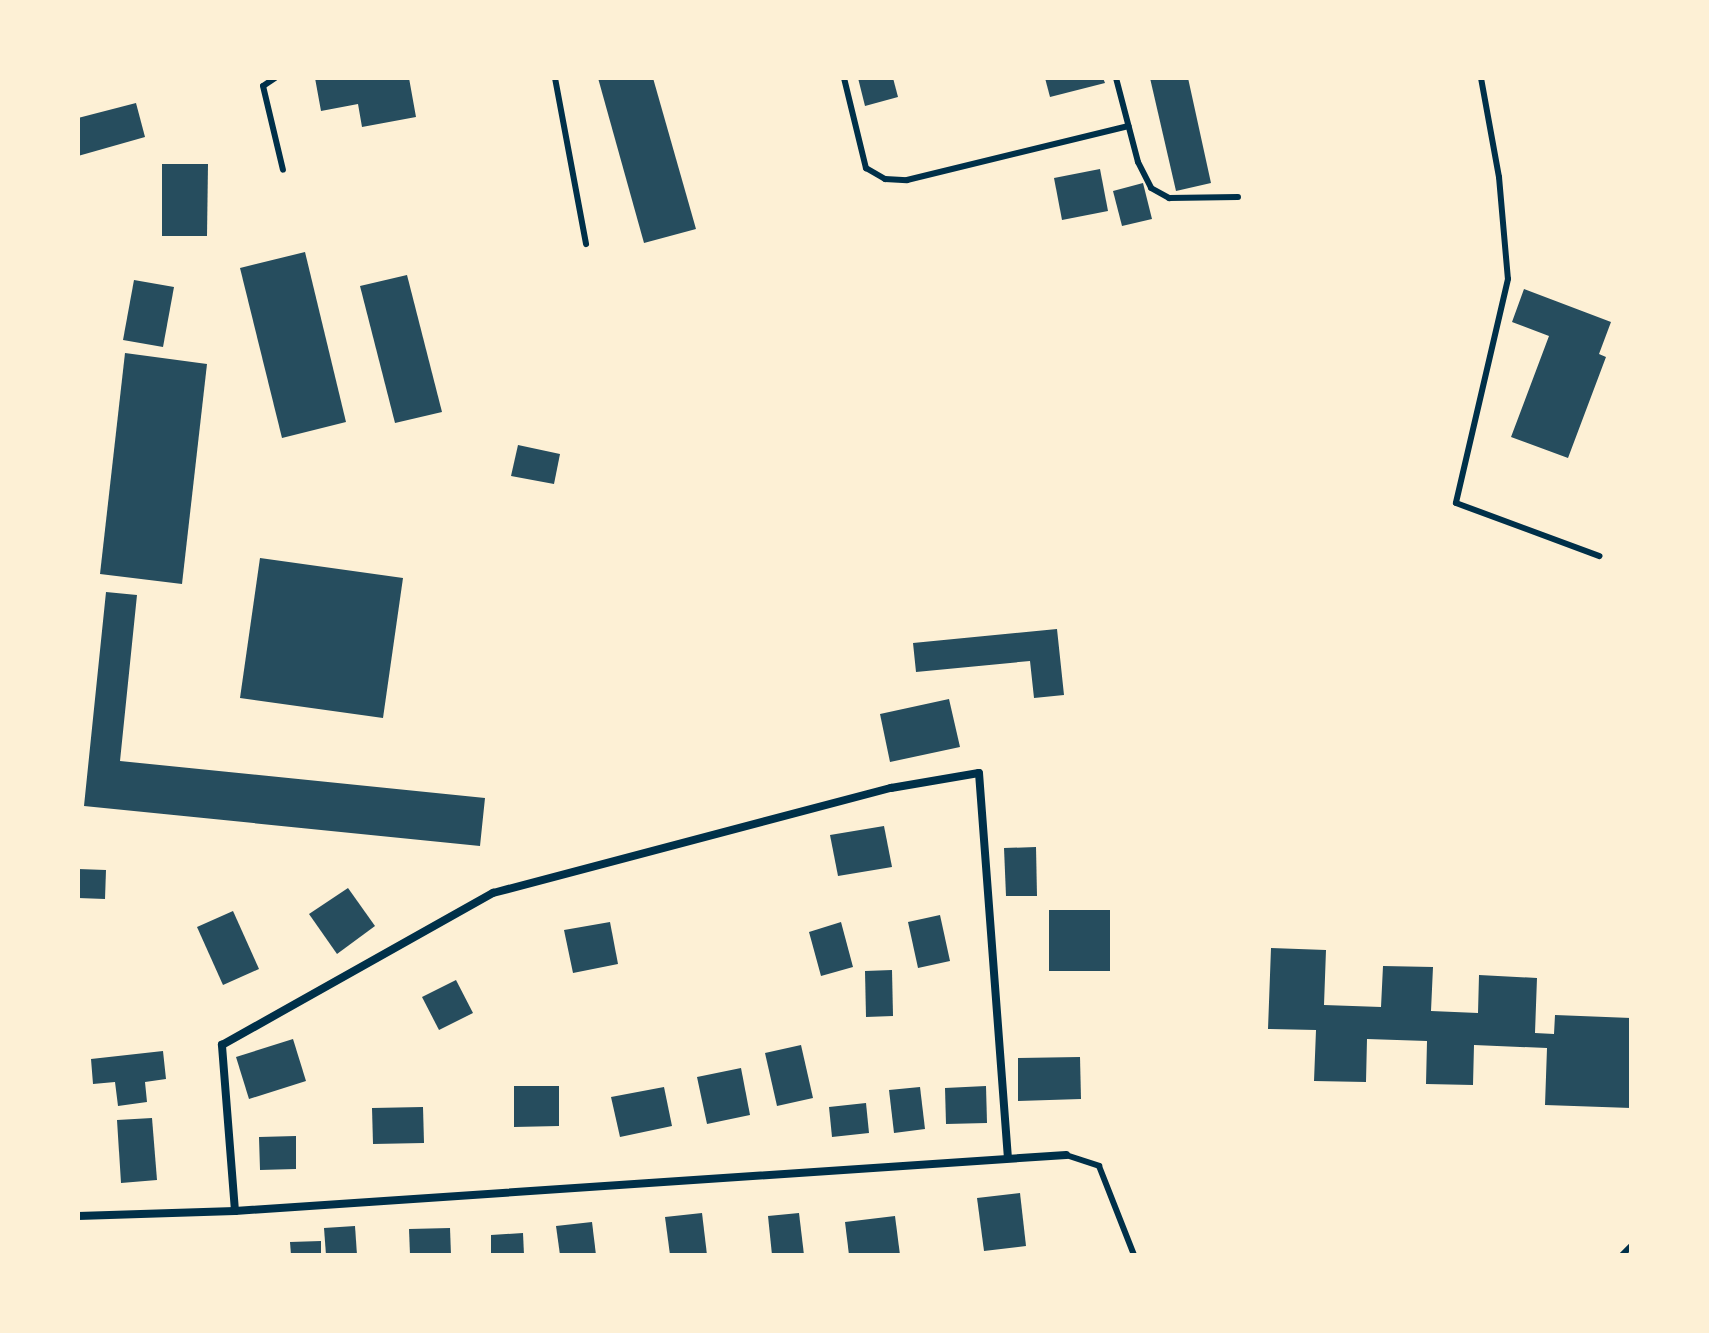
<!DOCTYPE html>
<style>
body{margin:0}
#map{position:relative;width:1709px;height:1333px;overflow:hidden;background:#fdf0d5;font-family:Commissioner,sans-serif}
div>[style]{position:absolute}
.building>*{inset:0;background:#264d5e}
.service>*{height:6px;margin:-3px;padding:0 3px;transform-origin:3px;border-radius:3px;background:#003049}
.minor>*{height:8px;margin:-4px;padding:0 4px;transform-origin:4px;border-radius:4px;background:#003049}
span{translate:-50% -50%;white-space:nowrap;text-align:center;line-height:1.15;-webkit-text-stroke:8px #fdf0d5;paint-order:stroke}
.frame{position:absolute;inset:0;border:80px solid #fdf0d5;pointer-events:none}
</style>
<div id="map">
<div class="building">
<i style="clip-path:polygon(315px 78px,409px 78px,416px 117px,362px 127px,358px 104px,321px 111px)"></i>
<i style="clip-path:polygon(598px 78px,653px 78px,696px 229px,644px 243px)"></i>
<i style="clip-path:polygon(858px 78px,893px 78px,898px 97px,865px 106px)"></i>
<i style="clip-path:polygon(1045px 78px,1103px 78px,1105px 83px,1050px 97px)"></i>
<i style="clip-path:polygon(1150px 78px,1188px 78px,1211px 183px,1176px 191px)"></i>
<i style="clip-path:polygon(136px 103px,145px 137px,78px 156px,78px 118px)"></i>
<i style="clip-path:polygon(162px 164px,208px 164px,207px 236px,162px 236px)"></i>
<i style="clip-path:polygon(1100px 169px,1108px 211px,1062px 220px,1054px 178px)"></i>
<i style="clip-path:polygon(1143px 183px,1152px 219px,1122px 226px,1113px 191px)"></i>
<i style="clip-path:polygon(305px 252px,346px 422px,282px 438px,240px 268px)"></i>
<i style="clip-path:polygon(407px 275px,442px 412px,395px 423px,360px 286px)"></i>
<i style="clip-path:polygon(134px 280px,174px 287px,163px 347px,123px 340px)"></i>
<i style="clip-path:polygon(1524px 289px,1611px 322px,1599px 354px,1606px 357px,1568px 458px,1511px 437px,1549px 336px,1512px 322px)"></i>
<i style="clip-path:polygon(125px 353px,207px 364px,182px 584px,100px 574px)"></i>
<i style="clip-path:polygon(518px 445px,560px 454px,554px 484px,511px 476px)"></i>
<i style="clip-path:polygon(260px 558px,403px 578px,383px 718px,240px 698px)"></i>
<i style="clip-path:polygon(106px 592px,137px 595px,120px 761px,485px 798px,480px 846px,84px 806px)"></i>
<i style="clip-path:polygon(1057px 629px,1064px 695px,1034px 698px,1030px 661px,916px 672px,913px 643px)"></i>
<i style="clip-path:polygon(949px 699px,960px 747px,890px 762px,880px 714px)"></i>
<i style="clip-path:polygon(884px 826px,892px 867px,838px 876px,830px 835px)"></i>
<i style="clip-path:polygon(1036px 847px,1037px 896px,1006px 896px,1004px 848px)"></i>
<i style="clip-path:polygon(78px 869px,106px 870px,105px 899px,78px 898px)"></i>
<i style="clip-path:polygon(348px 888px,375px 926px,337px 954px,309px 914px)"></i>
<i style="clip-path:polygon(1049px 910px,1110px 910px,1110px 971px,1049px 971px)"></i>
<i style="clip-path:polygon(233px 911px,259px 969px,223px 985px,197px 927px)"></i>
<i style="clip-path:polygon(940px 915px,950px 961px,918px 968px,908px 922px)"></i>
<i style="clip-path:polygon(610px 922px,618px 964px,573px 973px,564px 930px)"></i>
<i style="clip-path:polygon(841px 922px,853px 967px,821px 976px,809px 932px)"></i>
<i style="clip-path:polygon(1271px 948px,1326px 950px,1324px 1005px,1381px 1007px,1383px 966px,1433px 967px,1431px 1011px,1478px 1013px,1479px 975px,1537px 978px,1535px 1033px,1554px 1034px,1555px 1015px,1631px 1018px,1631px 1108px,1545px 1105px,1547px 1048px,1474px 1045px,1473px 1085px,1426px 1084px,1427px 1041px,1367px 1039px,1366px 1082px,1314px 1081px,1316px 1030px,1268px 1029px)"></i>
<i style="clip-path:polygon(892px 970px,893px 1016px,866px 1017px,865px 971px)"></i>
<i style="clip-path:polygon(456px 980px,473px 1013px,439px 1030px,422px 997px)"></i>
<i style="clip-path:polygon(293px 1039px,306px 1081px,249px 1099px,236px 1057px)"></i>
<i style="clip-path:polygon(801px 1045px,813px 1098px,777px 1106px,765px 1053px)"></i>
<i style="clip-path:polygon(163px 1051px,166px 1079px,145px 1082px,147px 1102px,118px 1106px,115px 1082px,93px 1084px,91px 1059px)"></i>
<i style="clip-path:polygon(1080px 1057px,1081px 1099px,1018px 1101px,1018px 1058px)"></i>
<i style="clip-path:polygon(741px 1068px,750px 1115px,707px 1124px,697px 1077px)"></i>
<i style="clip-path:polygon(514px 1086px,559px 1086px,559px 1126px,514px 1127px)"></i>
<i style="clip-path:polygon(986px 1086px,987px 1123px,946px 1124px,945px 1088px)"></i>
<i style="clip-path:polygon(664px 1087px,672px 1126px,620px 1137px,611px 1097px)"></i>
<i style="clip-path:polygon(920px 1087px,925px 1129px,894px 1133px,889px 1090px)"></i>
<i style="clip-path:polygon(866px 1103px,869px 1133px,832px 1137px,829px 1107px)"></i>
<i style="clip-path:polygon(423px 1107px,424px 1143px,373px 1144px,372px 1108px)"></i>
<i style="clip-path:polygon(152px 1118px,157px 1180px,121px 1183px,117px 1120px)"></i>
<i style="clip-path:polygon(296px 1136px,296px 1169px,260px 1170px,259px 1137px)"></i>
<i style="clip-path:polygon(1020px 1193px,1026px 1246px,984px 1251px,977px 1198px)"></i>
<i style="clip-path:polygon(702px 1213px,707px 1255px,670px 1255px,665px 1217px)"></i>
<i style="clip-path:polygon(799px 1213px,804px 1255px,772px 1255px,768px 1216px)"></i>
<i style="clip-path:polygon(895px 1216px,900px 1255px,849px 1255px,845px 1222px)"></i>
<i style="clip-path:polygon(592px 1222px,596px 1255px,560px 1255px,556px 1226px)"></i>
<i style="clip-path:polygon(355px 1226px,357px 1255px,326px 1255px,324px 1228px)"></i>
<i style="clip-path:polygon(450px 1228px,451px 1255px,410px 1255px,409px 1229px)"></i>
<i style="clip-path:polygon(523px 1233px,524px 1255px,491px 1255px,491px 1235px)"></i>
<i style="clip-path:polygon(321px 1241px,321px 1255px,291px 1255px,290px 1242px)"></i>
</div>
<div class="service">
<i style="left:275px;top:78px;width:14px;rotate:146deg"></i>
<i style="left:263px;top:86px;width:86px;rotate:76.6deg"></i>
<i style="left:555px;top:78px;width:169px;rotate:79.4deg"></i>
<i style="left:844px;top:78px;width:93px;rotate:76.3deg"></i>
<i style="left:866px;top:168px;width:22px;rotate:30deg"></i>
<i style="left:885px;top:179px;width:22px;rotate:3deg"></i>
<i style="left:907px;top:180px;width:228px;rotate:-13.7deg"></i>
<i style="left:1116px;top:78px;width:87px;rotate:75.3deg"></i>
<i style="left:1138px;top:162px;width:29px;rotate:63deg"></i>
<i style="left:1151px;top:188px;width:21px;rotate:29deg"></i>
<i style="left:1169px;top:198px;width:69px;rotate:-0.8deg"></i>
<i style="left:1481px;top:78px;width:101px;rotate:79.7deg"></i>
<i style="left:1499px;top:177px;width:102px;rotate:85deg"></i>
<i style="left:1508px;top:279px;width:230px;rotate:103.1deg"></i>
<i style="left:1456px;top:503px;width:153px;rotate:20.3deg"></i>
<i style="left:1066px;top:1155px;width:35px;rotate:18deg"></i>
<i style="left:1099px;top:1166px;width:96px;rotate:68.5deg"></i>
<i style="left:1622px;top:1255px;width:13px;rotate:-45deg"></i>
</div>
<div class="minor">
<i style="left:235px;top:1211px;width:167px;rotate:-94.5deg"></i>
<i style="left:222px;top:1045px;width:311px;rotate:-29.3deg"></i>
<i style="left:493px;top:893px;width:412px;rotate:-14.8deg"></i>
<i style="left:891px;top:788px;width:89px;rotate:-9.7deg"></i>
<i style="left:979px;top:773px;width:385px;rotate:85.7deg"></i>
<i style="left:78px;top:1216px;width:157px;rotate:-1.8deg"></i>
<i style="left:235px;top:1211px;width:833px;rotate:-3.86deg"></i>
</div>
<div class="frame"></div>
</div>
